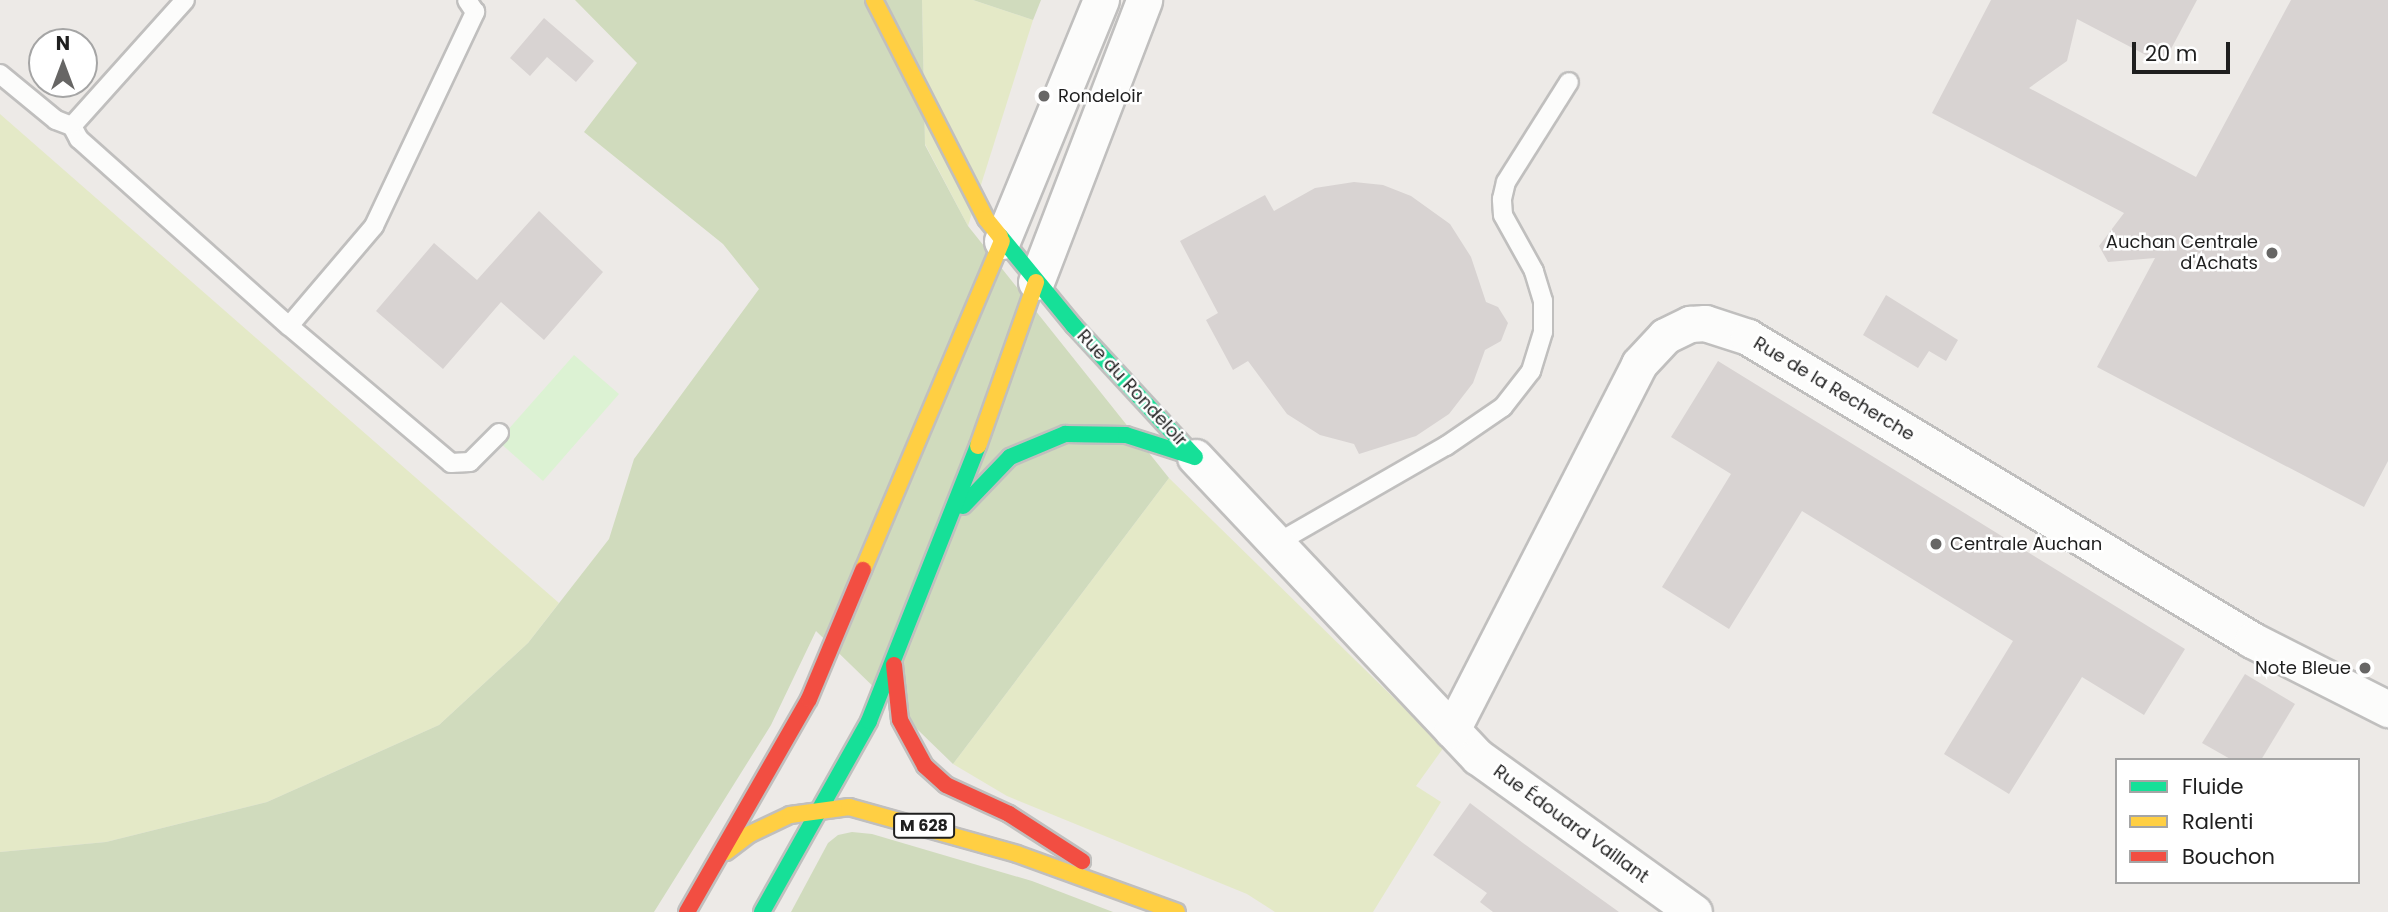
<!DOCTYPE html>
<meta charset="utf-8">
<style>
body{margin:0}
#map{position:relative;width:2388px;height:912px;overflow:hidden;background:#edeae7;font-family:Poppins,sans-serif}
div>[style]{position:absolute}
.grass>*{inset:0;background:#e4e9c7}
.forest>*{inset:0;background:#d0dbbd}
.park>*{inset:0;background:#dcf2d3}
.building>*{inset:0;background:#d8d3d2}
.roads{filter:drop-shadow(2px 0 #c0bfbe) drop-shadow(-2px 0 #c0bfbe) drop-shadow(0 2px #c0bfbe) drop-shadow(0 -2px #c0bfbe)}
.lane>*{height:18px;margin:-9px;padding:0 9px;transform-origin:9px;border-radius:9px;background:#fcfcfb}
.street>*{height:35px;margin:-17.5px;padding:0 17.5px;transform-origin:17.5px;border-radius:17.5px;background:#fcfcfb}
.fast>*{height:16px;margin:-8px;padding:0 8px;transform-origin:8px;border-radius:8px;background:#16e098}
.slow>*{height:16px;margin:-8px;padding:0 8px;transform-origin:8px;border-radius:8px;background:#ffcf43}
.jam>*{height:16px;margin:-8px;padding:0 8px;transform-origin:8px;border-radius:8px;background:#f24e42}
.dots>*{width:19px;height:19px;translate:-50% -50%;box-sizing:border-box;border:4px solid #fff;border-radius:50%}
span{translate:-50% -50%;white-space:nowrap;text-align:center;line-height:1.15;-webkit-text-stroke:5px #fff;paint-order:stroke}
.shield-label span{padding:2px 5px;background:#fff;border:2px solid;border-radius:5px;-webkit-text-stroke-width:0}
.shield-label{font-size:16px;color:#1f1f1f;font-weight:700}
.poi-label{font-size:18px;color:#1f1f1f}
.left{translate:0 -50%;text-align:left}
.right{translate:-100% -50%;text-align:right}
.street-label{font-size:18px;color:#1f1f1f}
.legend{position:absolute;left:2115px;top:758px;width:245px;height:126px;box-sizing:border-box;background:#fff;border:2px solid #a5a5a5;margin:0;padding:9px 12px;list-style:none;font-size:21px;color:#1f1f1f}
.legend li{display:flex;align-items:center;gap:14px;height:35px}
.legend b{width:35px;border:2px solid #a5a5a5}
.north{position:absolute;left:28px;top:28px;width:70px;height:70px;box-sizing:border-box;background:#fff;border:2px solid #a5a5a5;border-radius:50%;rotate:0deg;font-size:19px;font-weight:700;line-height:28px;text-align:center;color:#1f1f1f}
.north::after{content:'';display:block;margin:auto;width:24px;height:32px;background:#676665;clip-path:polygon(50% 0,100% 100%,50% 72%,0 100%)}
.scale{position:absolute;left:2132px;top:42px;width:98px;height:32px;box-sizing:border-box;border:4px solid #1f1f1f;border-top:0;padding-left:9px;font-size:21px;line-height:24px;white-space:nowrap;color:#1f1f1f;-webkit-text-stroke:5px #fff;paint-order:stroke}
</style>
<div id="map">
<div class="grass">
<i style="clip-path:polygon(922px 0,973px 0,1033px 20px,968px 226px,925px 144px)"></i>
<i style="clip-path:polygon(0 114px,559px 603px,528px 643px,439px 725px,267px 802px,106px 842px,0 852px)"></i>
<i style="clip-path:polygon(1169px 478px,1444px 747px,1416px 786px,1441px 802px,1373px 912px,1275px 912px,1247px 894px,1007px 796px,953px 764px)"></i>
</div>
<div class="forest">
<i style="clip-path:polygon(575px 0,922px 0,925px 145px,968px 226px,1169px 478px,953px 764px,816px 631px,771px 725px,654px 912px,0 912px,0 852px,106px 842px,267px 802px,439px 725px,528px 643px,609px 539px,634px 459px,759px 289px,723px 244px,584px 132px,637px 63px)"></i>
<i style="clip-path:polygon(973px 0,1041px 0,1033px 20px)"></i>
<i style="clip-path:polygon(852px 832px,872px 834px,1032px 881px,1113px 912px,791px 912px,828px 843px,838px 835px)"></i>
</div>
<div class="park">
<i style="clip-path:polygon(574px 355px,619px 394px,543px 481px,498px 441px)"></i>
</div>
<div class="building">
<i style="clip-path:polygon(1991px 0,2197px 0,2163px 64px,2077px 19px,2067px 61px,2029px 88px,2196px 177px,2291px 0,2388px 0,2388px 461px,2364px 507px,2097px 367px,2155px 258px,2108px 262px,2099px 246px,2124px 213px,1932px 113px)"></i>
<i style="clip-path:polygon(544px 18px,594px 61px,576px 82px,547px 57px,530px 76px,510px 58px)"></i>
<i style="clip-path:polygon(1354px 182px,1383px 185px,1411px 196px,1450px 224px,1471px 257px,1486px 302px,1498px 307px,1508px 323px,1501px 341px,1485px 350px,1473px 383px,1449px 414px,1416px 436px,1359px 454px,1354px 444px,1320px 435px,1287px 414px,1248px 361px,1233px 370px,1206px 320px,1218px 313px,1180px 241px,1265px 195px,1274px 211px,1315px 188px)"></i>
<i style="clip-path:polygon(539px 211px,603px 272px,544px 340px,501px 302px,443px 369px,376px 311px,434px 243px,477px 280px)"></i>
<i style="clip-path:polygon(1886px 295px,1958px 340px,1946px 361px,1929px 351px,1918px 368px,1863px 335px)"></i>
<i style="clip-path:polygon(1718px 361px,2185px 649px,2144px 715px,2082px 677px,2009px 794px,1944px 754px,2013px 641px,1802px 511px,1729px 629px,1662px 587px,1731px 474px,1671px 437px)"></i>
<i style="clip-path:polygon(2245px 674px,2295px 704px,2261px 760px,2232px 760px,2202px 743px)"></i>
<i style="clip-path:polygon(1470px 803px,1523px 843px,1619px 912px,1493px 912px,1480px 902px,1487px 893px,1433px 855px)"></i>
</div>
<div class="roads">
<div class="lane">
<i style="left:0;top:74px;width:72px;rotate:39.4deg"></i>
<i style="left:56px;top:120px;width:17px;rotate:21deg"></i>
<i style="left:72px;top:126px;width:169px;rotate:-48.1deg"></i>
<i style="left:72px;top:126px;width:15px;rotate:62deg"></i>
<i style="left:79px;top:139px;width:281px;rotate:41.7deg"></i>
<i style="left:289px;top:326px;width:212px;rotate:40.2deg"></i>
<i style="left:451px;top:463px;width:19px;rotate:-3deg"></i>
<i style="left:470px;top:462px;width:41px;rotate:-45deg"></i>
<i style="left:289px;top:326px;width:131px;rotate:-49.6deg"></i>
<i style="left:374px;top:226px;width:237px;rotate:-64.7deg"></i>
<i style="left:475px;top:12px;width:14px;rotate:-124deg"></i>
<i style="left:1277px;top:543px;width:195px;rotate:-29.9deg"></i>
<i style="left:1446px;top:446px;width:69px;rotate:-34.4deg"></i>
<i style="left:1503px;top:407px;width:46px;rotate:-52.1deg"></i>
<i style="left:1531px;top:371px;width:41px;rotate:-72.9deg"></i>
<i style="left:1543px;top:332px;width:31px;rotate:-90deg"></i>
<i style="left:1543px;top:301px;width:31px;rotate:-107deg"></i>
<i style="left:1534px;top:271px;width:64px;rotate:-119deg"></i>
<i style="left:1503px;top:215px;width:16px;rotate:-94deg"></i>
<i style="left:1502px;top:199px;width:17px;rotate:-77deg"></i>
<i style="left:1506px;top:182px;width:118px;rotate:-57.8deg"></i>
</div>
<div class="street">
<i style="left:1002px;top:241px;width:261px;rotate:-67.7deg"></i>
<i style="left:1036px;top:282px;width:302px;rotate:-69deg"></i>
<i style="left:1195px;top:457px;width:412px;rotate:46.7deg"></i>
<i style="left:1478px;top:757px;width:266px;rotate:35.7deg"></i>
<i style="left:1452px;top:730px;width:411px;rotate:-62.9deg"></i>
<i style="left:1639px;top:364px;width:38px;rotate:-47deg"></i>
<i style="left:1665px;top:336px;width:28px;rotate:-26deg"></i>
<i style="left:1690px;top:324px;width:15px;rotate:-4deg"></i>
<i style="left:1705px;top:323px;width:45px;rotate:18deg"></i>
<i style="left:1748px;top:337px;width:588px;rotate:31.01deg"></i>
<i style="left:2252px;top:640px;width:153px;rotate:26.9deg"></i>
</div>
<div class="fast">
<i style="left:1000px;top:236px;width:117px;rotate:50.6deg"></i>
<i style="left:1074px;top:326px;width:178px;rotate:47.3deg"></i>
<i style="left:963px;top:506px;width:68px;rotate:-46.2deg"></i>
<i style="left:1010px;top:457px;width:60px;rotate:-22.7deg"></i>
<i style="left:1065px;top:434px;width:61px;rotate:0.9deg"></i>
<i style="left:1126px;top:435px;width:72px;rotate:17.7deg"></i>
<i style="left:762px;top:912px;width:219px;rotate:-60.7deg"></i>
<i style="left:869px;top:721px;width:296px;rotate:-68.4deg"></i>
</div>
<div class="slow">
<i style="left:874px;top:0;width:246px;rotate:62.9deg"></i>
<i style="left:986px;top:219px;width:22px;rotate:51deg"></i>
<i style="left:978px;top:446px;width:174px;rotate:-70.5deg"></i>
<i style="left:863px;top:570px;width:357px;rotate:-67.1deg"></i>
<i style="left:726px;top:852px;width:30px;rotate:-37deg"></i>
<i style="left:750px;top:834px;width:44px;rotate:-25.4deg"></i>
<i style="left:790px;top:815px;width:60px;rotate:-7.7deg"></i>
<i style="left:849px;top:807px;width:174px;rotate:15.6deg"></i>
<i style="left:1017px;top:854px;width:170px;rotate:19.9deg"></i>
</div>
<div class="jam">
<i style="left:894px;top:665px;width:55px;rotate:83.8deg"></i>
<i style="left:900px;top:720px;width:52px;rotate:61.5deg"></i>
<i style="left:925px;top:766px;width:28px;rotate:42deg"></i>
<i style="left:946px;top:785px;width:69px;rotate:24.7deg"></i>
<i style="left:1009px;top:814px;width:87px;rotate:32.8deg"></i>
<i style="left:687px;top:912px;width:245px;rotate:-60.2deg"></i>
<i style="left:809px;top:699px;width:140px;rotate:-67.3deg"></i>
</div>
</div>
<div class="dots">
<i style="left:1044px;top:96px;background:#676665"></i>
<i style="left:2272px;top:253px;background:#676665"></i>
<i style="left:1936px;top:544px;background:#676665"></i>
<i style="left:2365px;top:668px;background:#676665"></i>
</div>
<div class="shield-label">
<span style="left:924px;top:826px">M 628</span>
</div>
<div class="poi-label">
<span class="left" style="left:1058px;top:96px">Rondeloir</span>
<span class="right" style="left:2258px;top:253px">Auchan Centrale<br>d'Achats</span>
<span class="left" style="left:1950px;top:544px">Centrale Auchan</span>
<span class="right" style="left:2351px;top:668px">Note Bleue</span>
</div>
<div class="street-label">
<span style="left:1132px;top:388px;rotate:47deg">Rue du Rondeloir</span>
<span style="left:1834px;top:389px;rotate:31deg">Rue de la Recherche</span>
<span style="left:1571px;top:824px;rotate:36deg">Rue Édouard Vaillant</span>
</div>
<ul class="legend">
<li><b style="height:9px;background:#16e098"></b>Fluide</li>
<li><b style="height:9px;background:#ffcf43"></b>Ralenti</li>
<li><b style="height:9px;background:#f24e42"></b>Bouchon</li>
</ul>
<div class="north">N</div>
<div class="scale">20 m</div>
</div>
